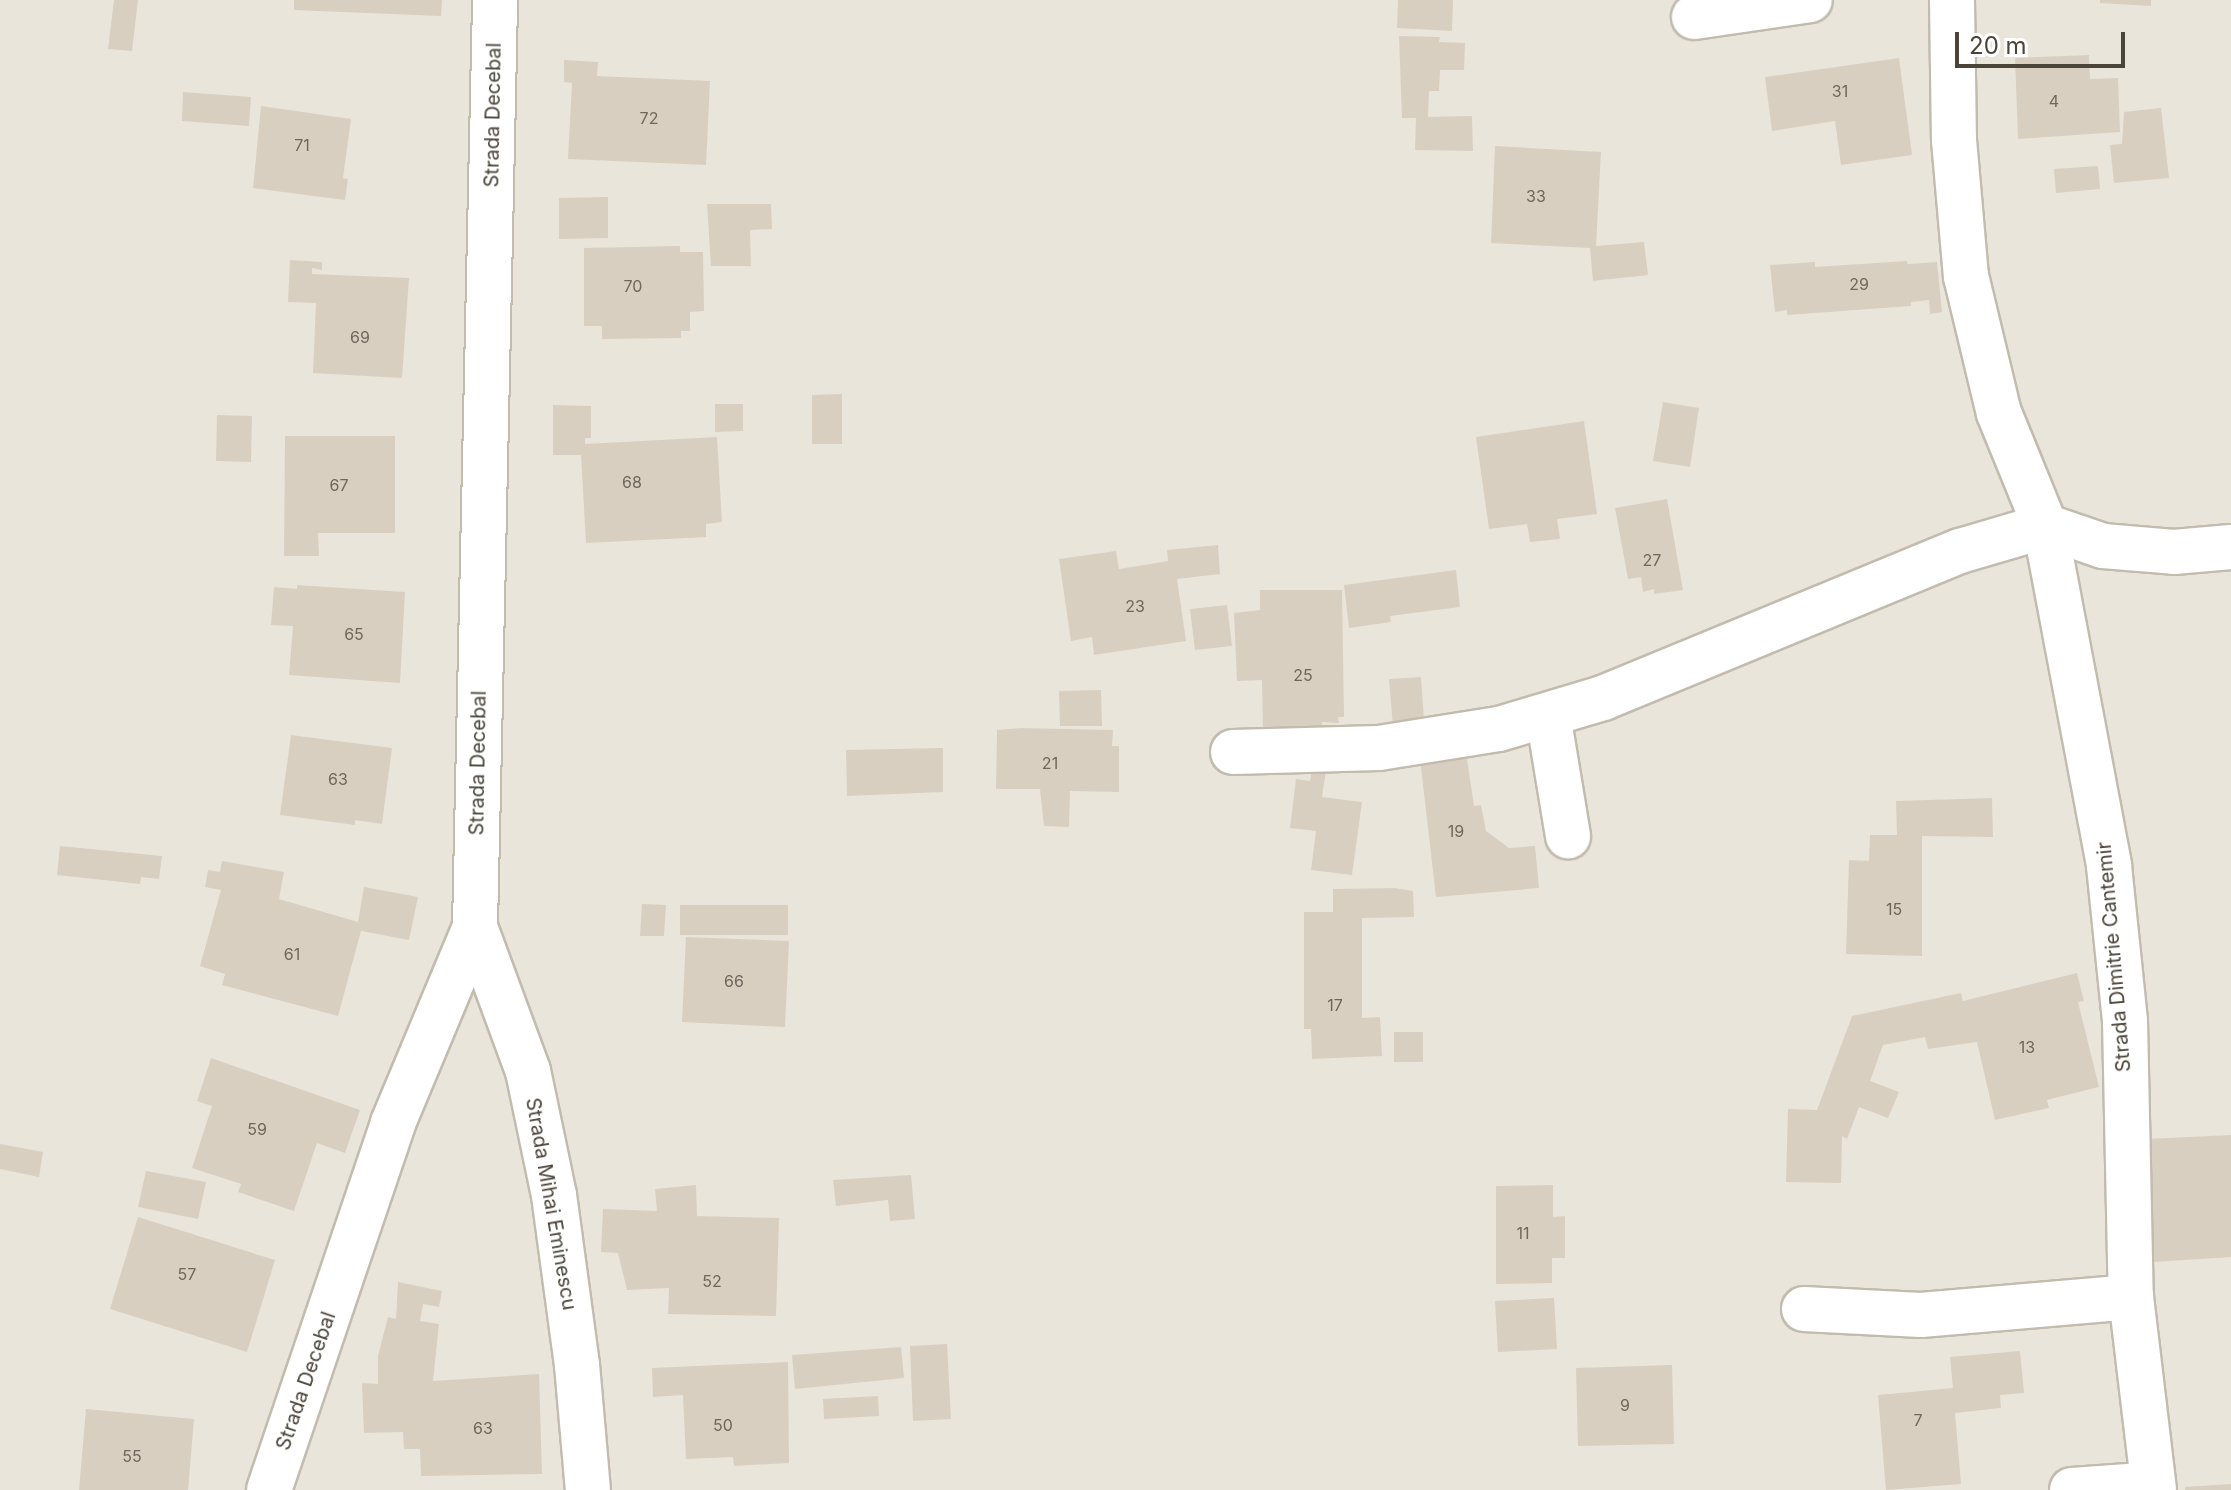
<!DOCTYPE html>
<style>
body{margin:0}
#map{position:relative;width:2231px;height:1490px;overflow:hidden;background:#f6f3ec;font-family:Inter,sans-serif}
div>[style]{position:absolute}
.residential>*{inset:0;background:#eae5da}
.building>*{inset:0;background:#d8cfc1}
.roads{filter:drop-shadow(2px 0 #c2bbae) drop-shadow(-2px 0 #c2bbae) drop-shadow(0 2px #c2bbae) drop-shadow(0 -2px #c2bbae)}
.minor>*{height:44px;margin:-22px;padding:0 22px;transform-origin:22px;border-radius:22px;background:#fff}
span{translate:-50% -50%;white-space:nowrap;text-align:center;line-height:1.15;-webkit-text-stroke:7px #fff;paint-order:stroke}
.number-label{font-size:16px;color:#6e675b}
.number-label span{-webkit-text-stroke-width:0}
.street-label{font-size:20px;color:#4b4439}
.scale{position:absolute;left:1955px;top:32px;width:170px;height:36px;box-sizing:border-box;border:4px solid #4b4439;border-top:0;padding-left:10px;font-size:24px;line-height:28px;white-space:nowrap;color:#4b4439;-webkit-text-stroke:6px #fff;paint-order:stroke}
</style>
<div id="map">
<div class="residential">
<i style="clip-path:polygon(0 0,2231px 0,2231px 1490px,0 1490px)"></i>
</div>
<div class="building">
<i style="clip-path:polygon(114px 0,138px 0,132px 51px,108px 49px)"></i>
<i style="clip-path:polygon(294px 0,442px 0,441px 16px,294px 10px)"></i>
<i style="clip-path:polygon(1398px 0,1453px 0,1452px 31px,1397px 28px)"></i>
<i style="clip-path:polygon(2100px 0,2151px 0,2151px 6px,2100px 3px)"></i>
<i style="clip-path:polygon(1399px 36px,1440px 37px,1439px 42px,1465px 43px,1464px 70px,1440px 70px,1439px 91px,1429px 91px,1428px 117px,1472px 116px,1473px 151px,1415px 150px,1416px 118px,1402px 118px)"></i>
<i style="clip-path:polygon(2089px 55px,2090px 79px,2118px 78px,2120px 132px,2018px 139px,2015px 58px)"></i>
<i style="clip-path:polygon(1899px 58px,1912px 155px,1841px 165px,1835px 121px,1772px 131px,1765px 77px)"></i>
<i style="clip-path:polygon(564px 60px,598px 62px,597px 76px,710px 81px,706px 165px,568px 159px,572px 83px,564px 82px)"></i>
<i style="clip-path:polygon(183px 92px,251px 97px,249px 126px,182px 121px)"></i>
<i style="clip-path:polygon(261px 106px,351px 119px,343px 178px,348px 179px,345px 200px,253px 188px)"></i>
<i style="clip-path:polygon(2161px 108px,2169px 178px,2114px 183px,2110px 145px,2122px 144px,2124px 112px)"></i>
<i style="clip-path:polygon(1495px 146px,1601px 152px,1596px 246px,1644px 242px,1648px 275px,1593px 281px,1590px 248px,1491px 243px)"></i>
<i style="clip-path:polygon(2098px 166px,2100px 189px,2056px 193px,2054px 169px)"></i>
<i style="clip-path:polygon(608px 197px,608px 238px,559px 239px,559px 198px)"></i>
<i style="clip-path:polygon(707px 204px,771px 204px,772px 229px,750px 230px,751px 266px,711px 266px)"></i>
<i style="clip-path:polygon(680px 246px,680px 252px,703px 252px,704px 311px,690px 312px,690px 331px,681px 331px,681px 338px,602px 339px,602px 326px,584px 326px,584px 248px)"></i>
<i style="clip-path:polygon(290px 260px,322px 262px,322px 270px,312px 268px,312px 274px,409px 278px,402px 378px,313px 373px,316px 303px,288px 302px)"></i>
<i style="clip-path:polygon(1907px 261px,1908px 264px,1937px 262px,1942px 312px,1930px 314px,1929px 300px,1911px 302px,1911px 306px,1787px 315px,1787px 310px,1775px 312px,1770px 265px,1815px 262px,1815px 267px)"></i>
<i style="clip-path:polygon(842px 394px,842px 444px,812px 444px,812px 395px)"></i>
<i style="clip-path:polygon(1663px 402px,1699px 408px,1690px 467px,1653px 461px)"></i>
<i style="clip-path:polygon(715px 404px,743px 404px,743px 431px,715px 432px)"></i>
<i style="clip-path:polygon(553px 405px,591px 406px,591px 438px,585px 438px,585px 444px,717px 437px,722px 522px,706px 524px,706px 537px,586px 543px,581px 455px,553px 455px)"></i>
<i style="clip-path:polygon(217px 415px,252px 416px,251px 462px,216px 461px)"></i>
<i style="clip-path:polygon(1584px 421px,1597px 514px,1557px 519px,1560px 539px,1530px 542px,1527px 524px,1489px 529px,1476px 437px)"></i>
<i style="clip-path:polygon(285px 436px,395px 436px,395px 533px,318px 533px,319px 556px,284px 556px)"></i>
<i style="clip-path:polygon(1667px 499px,1683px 590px,1654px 594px,1654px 589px,1643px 592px,1641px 577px,1628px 579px,1615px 508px)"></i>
<i style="clip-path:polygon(1218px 545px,1220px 574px,1177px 579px,1186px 641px,1094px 655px,1092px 637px,1071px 641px,1059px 559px,1116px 551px,1119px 569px,1168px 561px,1167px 550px)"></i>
<i style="clip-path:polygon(1456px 570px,1460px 607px,1390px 616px,1391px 622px,1349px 628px,1344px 585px)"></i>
<i style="clip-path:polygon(297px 585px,405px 592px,400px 683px,289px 675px,293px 626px,271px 625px,274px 587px,297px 589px)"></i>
<i style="clip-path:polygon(1260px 590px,1342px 590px,1344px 717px,1338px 717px,1339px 723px,1322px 722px,1322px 733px,1263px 734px,1262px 680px,1237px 681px,1234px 613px,1260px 610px)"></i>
<i style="clip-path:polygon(1227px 605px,1232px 646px,1195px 650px,1190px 609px)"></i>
<i style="clip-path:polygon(1421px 677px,1424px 720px,1393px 727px,1389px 679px)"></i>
<i style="clip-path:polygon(1101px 690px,1102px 726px,1060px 726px,1059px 691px)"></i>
<i style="clip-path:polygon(1021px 728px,1113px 730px,1112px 746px,1119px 746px,1119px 792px,1070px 791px,1069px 827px,1044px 826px,1040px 789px,996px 789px,997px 730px)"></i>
<i style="clip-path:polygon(291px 735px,392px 748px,382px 824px,355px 820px,355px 825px,280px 815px)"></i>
<i style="clip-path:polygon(943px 748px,943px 792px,847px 796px,846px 750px)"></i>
<i style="clip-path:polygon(1466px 752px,1474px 806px,1481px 805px,1486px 831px,1509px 848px,1535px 846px,1539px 888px,1436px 897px,1420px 759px)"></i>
<i style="clip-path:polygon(1312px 768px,1326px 770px,1322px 797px,1362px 802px,1352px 875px,1311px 870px,1316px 831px,1290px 828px,1296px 779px,1310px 781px)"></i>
<i style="clip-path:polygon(1992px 798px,1993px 837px,1922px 836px,1922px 956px,1846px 954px,1849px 860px,1869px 861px,1870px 835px,1897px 835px,1896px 801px)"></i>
<i style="clip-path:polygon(60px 846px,162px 856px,159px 879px,141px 877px,140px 884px,57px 875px)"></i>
<i style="clip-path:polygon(222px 861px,284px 872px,279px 899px,358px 922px,364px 887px,418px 897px,409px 940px,361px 931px,338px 1016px,222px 985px,225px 974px,200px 966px,221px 890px,205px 887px,208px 870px,220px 872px)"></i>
<i style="clip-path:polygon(1395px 888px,1413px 891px,1414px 917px,1362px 918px,1362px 1018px,1380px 1017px,1382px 1056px,1312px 1059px,1311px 1029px,1304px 1029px,1304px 912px,1333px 912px,1333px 889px)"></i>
<i style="clip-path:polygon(642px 904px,666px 905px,664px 936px,640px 936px)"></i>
<i style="clip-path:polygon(680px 905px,788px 905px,788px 935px,680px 935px)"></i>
<i style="clip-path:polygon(686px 937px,789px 941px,785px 1027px,682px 1022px)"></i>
<i style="clip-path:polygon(2077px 973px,2084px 1001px,2078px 1002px,2099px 1087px,2047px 1100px,2049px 1108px,1995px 1120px,1977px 1042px,1928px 1049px,1925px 1037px,1883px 1045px,1870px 1081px,1899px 1092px,1888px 1118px,1859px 1107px,1847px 1139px,1842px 1136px,1841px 1183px,1786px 1182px,1788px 1109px,1817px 1110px,1852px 1016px,1961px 993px,1963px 1001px)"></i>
<i style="clip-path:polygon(1394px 1032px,1423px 1032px,1423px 1062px,1394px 1062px)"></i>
<i style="clip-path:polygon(211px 1058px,360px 1110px,345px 1153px,317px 1143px,294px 1211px,238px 1192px,241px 1184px,192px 1168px,212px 1106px,197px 1101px)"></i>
<i style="clip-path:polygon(2231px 1135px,2231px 1257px,2153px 1262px,2146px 1139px)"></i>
<i style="clip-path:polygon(0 1144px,43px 1152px,39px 1177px,0 1169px)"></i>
<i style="clip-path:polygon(146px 1171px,206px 1182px,198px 1219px,138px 1207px)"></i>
<i style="clip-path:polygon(911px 1175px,915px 1219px,890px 1221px,888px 1200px,836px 1206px,833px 1180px)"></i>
<i style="clip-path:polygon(696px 1185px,697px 1216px,779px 1218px,776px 1316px,668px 1314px,669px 1288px,627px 1290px,618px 1253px,601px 1252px,603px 1209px,657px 1211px,655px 1189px)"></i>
<i style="clip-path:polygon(1553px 1185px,1553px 1217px,1565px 1216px,1565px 1258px,1552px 1258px,1552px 1283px,1496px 1284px,1496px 1186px)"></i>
<i style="clip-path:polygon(138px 1217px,275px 1260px,247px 1352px,110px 1309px)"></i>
<i style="clip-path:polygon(398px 1282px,442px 1291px,439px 1307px,423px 1304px,420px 1321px,439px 1324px,433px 1381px,539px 1374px,542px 1474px,421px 1476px,420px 1449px,404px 1449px,403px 1432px,364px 1433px,362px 1383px,378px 1384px,378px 1356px,388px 1317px,396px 1319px)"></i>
<i style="clip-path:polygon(1554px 1298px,1557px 1349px,1498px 1352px,1495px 1301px)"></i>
<i style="clip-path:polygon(947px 1344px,951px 1419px,913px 1421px,910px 1346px)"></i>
<i style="clip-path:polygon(901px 1347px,904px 1378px,795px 1389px,792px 1355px)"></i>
<i style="clip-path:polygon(2020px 1351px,2024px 1393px,2000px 1395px,2001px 1408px,1955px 1413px,1961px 1484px,1886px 1490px,1878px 1395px,1953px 1388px,1950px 1357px)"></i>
<i style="clip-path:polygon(788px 1362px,789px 1463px,734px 1466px,733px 1457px,686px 1459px,683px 1395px,653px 1397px,652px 1368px)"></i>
<i style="clip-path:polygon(1672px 1365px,1674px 1444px,1578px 1446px,1576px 1368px)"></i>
<i style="clip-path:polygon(878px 1396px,879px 1416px,824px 1419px,823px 1399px)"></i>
<i style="clip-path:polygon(86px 1409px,194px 1419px,188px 1490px,79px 1490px)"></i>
<i style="clip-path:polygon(2231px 1484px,2231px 1490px,2185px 1490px,2185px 1487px)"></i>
</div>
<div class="roads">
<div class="minor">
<i style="left:1952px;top:0;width:140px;rotate:89.2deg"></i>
<i style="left:1954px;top:140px;width:137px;rotate:85deg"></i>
<i style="left:1966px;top:276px;width:141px;rotate:76.5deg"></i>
<i style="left:1999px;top:413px;width:122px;rotate:67.8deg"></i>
<i style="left:2045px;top:526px;width:346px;rotate:79.3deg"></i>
<i style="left:2109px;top:866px;width:156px;rotate:84.1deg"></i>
<i style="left:2125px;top:1021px;width:276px;rotate:88.8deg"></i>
<i style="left:2131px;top:1297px;width:194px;rotate:83.2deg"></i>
<i style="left:1694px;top:17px;width:117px;rotate:-8.3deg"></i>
<i style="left:1548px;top:715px;width:123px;rotate:80.6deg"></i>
<i style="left:1233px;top:752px;width:146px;rotate:-1.6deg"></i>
<i style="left:1379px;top:748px;width:121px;rotate:-9deg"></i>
<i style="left:1499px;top:729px;width:109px;rotate:-16.6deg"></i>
<i style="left:1603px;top:698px;width:386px;rotate:-22.4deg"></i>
<i style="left:1960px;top:551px;width:89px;rotate:-16.4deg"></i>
<i style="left:2045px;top:526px;width:61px;rotate:19deg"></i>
<i style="left:2103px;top:546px;width:71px;rotate:4.8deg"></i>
<i style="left:2174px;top:552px;width:57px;rotate:-5deg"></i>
<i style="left:475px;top:927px;width:153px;rotate:69.8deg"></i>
<i style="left:528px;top:1071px;width:127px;rotate:78.2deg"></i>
<i style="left:554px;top:1195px;width:172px;rotate:82.3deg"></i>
<i style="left:577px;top:1365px;width:125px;rotate:85deg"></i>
<i style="left:1804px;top:1309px;width:117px;rotate:2.9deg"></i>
<i style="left:1921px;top:1315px;width:211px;rotate:-4.9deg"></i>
<i style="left:269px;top:1490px;width:387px;rotate:-71.3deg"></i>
<i style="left:393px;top:1123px;width:212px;rotate:-67.3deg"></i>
<i style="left:475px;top:927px;width:927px;rotate:-88.76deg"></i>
<i style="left:2072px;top:1490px;width:81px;rotate:-4.2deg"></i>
</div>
</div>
<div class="number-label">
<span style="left:1840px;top:91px">31</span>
<span style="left:2054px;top:101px">4</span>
<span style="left:649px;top:118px">72</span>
<span style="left:302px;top:145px">71</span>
<span style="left:1536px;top:196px">33</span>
<span style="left:1859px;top:284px">29</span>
<span style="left:633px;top:286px">70</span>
<span style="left:360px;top:337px">69</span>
<span style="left:632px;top:482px">68</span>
<span style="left:339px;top:485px">67</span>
<span style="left:1652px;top:560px">27</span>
<span style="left:1135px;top:606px">23</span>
<span style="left:354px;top:634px">65</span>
<span style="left:1303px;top:675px">25</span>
<span style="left:1050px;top:763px">21</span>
<span style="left:338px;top:779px">63</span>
<span style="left:1456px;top:831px">19</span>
<span style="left:1894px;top:909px">15</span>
<span style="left:292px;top:954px">61</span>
<span style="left:734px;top:981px">66</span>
<span style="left:1335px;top:1005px">17</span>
<span style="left:2027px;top:1047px">13</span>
<span style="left:257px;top:1129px">59</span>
<span style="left:1523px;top:1233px">11</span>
<span style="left:187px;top:1274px">57</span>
<span style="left:712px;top:1281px">52</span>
<span style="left:1625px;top:1405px">9</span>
<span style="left:1918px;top:1420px">7</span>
<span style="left:723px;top:1425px">50</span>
<span style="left:483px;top:1428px">63</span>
<span style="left:132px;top:1456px">55</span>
</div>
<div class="street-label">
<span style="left:493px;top:115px;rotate:-89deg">Strada Decebal</span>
<span style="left:478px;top:763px;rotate:-89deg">Strada Decebal</span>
<span style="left:2114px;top:957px;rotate:-95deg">Strada Dimitrie Cantemir</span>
<span style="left:551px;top:1204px;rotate:80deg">Strada Mihai Eminescu</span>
<span style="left:306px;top:1381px;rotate:-71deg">Strada Decebal</span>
</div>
<div class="scale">20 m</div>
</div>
